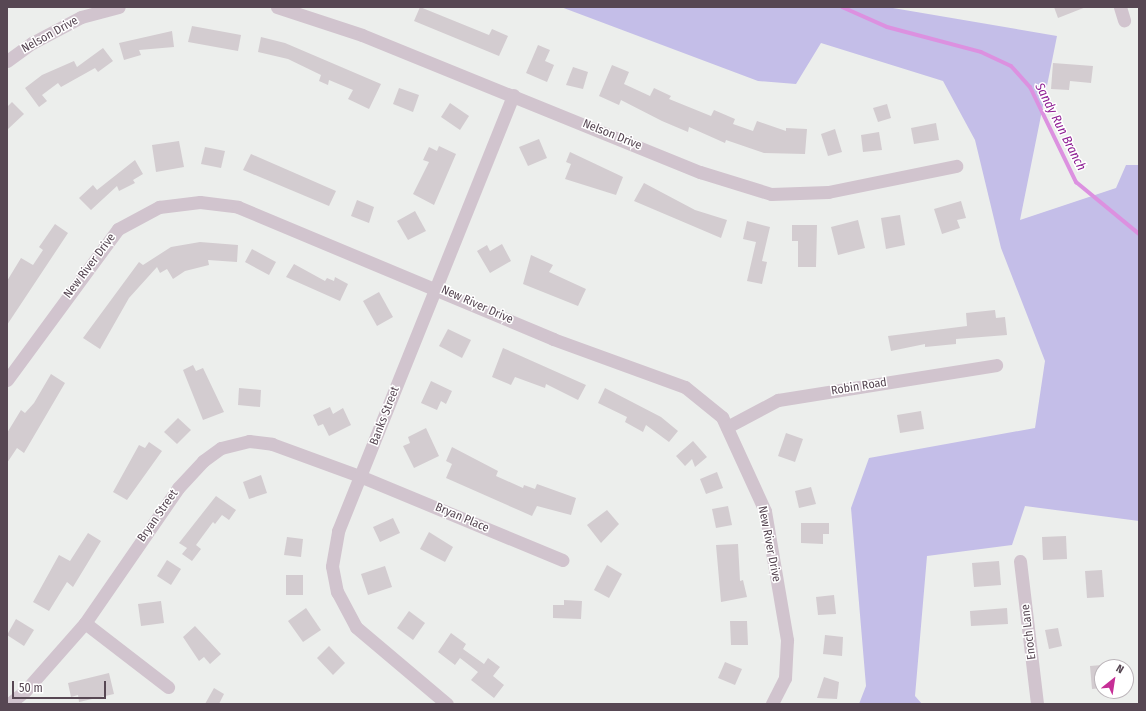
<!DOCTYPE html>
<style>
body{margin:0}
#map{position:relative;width:1146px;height:711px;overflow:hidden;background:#eceeec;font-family:"Fira Sans Condensed",sans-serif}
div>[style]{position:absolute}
.green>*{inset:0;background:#c4bee8}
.stream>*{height:4px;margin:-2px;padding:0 2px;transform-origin:2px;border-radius:2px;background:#dc91e0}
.building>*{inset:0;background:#d3ccd0}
.minor>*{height:13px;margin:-6.5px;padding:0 6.5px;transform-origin:6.5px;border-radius:6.5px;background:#d1c4ce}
span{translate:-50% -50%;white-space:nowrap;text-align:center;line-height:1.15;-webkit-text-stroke:3px #fff;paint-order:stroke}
.street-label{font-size:12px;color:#574753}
.water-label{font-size:13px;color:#8e1d93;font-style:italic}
.frame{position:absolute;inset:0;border:8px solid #574753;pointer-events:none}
.north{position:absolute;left:1094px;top:659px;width:40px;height:40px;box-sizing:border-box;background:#fff;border:1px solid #bcb5ba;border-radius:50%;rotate:30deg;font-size:11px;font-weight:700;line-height:16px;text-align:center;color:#574753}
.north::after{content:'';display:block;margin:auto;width:14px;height:18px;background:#c62e96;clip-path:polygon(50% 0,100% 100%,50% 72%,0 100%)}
.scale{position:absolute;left:12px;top:681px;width:94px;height:18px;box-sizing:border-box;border:2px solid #574753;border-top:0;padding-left:5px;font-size:12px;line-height:14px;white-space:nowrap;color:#574753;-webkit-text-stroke:3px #fff;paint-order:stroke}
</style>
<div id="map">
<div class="green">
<i style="clip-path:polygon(561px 7px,887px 7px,1057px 36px,1020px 220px,1116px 188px,1126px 165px,1139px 165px,1139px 521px,1025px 506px,1012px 545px,927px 556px,915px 696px,922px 704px,859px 704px,866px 686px,851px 508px,869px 458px,1035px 428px,1045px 361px,1001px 248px,975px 140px,943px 81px,821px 43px,796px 84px,758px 81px)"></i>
</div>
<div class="stream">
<i style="left:842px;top:7px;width:49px;rotate:24deg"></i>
<i style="left:887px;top:27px;width:97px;rotate:14.9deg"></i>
<i style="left:981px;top:52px;width:33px;rotate:25deg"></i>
<i style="left:1011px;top:66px;width:28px;rotate:48deg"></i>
<i style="left:1030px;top:87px;width:106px;rotate:64.2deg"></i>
<i style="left:1076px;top:182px;width:82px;rotate:39.5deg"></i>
</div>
<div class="building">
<i style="clip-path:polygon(420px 7px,489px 35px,492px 29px,508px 36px,499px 56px,414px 21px)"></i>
<i style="clip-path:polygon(1054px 7px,1086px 7px,1058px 18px)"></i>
<i style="clip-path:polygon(192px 26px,241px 35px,238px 51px,188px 42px)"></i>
<i style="clip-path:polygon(172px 31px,174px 47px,139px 50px,141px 55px,124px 60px,119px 43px)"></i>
<i style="clip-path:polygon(261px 37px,285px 43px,381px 84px,369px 109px,348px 99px,353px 90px,329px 80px,328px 85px,319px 81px,321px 75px,288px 59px,258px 52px)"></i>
<i style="clip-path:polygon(538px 45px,550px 50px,545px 61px,554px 65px,547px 82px,526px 73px)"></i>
<i style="clip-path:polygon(103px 48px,113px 61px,98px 72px,95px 68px,61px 87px,58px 83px,42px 95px,47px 101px,39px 107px,25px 88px,42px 75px,74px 61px,77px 67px)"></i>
<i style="clip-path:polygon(1053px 63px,1093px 66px,1091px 83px,1070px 81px,1069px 90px,1051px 89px)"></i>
<i style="clip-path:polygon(612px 65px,629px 72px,624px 84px,650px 96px,654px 88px,671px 96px,669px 99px,711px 116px,714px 110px,735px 119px,733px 124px,753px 131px,757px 121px,786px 131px,786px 128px,807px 129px,805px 154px,764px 153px,726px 140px,725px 143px,689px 127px,688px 132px,662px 121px,621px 100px,619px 105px,599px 96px)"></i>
<i style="clip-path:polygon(573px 67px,588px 72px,583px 89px,566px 85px)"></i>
<i style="clip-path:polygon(399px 88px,419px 95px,413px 112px,393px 104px)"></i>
<i style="clip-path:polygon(12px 102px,24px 114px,7px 130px,7px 107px)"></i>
<i style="clip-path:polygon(450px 103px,469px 116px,460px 130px,441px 117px)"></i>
<i style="clip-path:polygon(887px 104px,891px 118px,878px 122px,873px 108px)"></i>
<i style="clip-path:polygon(936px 123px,939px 140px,914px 144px,911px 128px)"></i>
<i style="clip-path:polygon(835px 129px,842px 152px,828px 156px,821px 134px)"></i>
<i style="clip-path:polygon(879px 132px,882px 150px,863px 152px,861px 135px)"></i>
<i style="clip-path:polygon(539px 139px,547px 158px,528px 166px,519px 147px)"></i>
<i style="clip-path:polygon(179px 141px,184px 167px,156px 172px,152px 145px)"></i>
<i style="clip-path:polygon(439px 146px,456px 154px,434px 205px,413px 194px,429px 162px,423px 160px,429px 147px,437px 151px)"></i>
<i style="clip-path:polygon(205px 147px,225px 151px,221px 168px,201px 164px)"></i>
<i style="clip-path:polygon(570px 152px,623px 177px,616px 195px,565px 179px,571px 164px,566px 162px)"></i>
<i style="clip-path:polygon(251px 154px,336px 191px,329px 206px,243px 170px)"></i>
<i style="clip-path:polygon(135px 160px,143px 174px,133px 180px,135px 183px,119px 191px,117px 186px,91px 210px,79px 198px,93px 185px,97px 190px)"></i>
<i style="clip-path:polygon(644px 183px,695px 210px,727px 220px,721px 238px,634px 201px)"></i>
<i style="clip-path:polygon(357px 200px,374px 207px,369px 223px,351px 216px)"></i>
<i style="clip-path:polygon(961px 201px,966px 218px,957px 220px,960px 228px,942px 234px,934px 209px)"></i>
<i style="clip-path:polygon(415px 211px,426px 231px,408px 240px,397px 221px)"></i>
<i style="clip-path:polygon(900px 215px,905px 245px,886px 249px,881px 218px)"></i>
<i style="clip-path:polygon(858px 220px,865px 248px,838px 255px,831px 227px)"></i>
<i style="clip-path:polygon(747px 221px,770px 227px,762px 261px,767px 262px,762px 284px,747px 281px,756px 242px,743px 239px)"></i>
<i style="clip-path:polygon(55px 224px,68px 233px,7px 325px,7px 281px,21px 258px,33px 265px,43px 250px,39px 247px)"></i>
<i style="clip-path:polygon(792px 225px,817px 225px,816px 267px,798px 267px,798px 241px,792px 241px)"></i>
<i style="clip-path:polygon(200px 242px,238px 245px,237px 262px,208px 260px,209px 265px,185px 271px,173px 279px,167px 269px,160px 273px,157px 267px,129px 298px,100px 349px,83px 338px,139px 262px,143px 265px,171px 247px)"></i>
<i style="clip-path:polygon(502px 244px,511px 261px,490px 273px,477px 251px,487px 245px,490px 251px)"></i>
<i style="clip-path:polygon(252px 249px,276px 262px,269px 275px,245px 262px)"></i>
<i style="clip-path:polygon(531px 255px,553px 265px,549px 272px,586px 289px,578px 306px,523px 284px)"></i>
<i style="clip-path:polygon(294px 264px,325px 281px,327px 278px,334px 281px,335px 277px,348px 284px,340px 301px,286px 277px)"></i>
<i style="clip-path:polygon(379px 292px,393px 317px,377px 326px,363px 301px)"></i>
<i style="clip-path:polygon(995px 310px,996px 318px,1005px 317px,1007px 335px,956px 339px,956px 344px,925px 347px,925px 344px,891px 351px,888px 336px,967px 326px,966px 313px)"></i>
<i style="clip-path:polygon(448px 329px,471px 340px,462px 358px,439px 346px)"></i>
<i style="clip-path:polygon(503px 348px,586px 385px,578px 400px,546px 384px,545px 388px,515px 377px,511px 385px,492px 377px)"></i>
<i style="clip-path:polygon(193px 365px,196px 371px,203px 368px,224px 412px,203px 420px,183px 370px)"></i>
<i style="clip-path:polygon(51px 374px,65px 383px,24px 453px,17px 448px,7px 463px,7px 433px,21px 410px,25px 413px,34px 403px)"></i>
<i style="clip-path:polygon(431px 381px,452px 391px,446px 404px,441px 401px,437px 410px,421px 403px)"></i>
<i style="clip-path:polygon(239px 388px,261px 390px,260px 407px,238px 405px)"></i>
<i style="clip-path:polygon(605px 388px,661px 417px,678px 431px,669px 442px,646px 425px,643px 432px,625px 422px,627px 417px,598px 403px)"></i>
<i style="clip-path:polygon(330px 407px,333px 414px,343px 408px,351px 425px,329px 436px,323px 424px,318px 426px,313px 415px)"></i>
<i style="clip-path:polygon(921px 411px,924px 429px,900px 433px,897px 415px)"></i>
<i style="clip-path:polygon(178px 418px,191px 430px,177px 444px,164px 432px)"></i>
<i style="clip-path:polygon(426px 428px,439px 456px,414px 468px,403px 446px,410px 443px,408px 437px)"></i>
<i style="clip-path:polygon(786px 433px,803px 439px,795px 462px,778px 456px)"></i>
<i style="clip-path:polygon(693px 441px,707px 457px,695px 467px,692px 459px,685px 466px,676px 456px)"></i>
<i style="clip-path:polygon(149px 442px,162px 451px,127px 500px,113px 492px,139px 445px,145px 448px)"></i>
<i style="clip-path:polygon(452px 447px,498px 471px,496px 476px,523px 488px,524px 485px,535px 489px,537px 484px,576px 498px,571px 515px,537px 506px,532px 516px,446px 478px,452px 464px,446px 461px)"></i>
<i style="clip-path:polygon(717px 472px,723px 488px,706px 494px,700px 479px)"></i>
<i style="clip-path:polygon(261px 475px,267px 493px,249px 499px,243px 482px)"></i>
<i style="clip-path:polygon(811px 487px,816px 504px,799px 508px,795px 491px)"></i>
<i style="clip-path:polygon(216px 496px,236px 510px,229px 520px,222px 515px,215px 524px,213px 522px,196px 545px,201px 549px,192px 561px,182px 554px,187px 548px,179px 543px)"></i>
<i style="clip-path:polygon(728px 506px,732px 525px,716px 528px,712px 509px)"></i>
<i style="clip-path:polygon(607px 510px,619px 524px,601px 543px,587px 525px)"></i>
<i style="clip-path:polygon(393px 518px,400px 533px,380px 542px,373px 527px)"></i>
<i style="clip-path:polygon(801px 523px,829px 523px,829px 534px,823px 534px,823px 544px,801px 543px)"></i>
<i style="clip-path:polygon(429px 532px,453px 547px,445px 562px,420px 549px)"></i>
<i style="clip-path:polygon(88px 533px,101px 541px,73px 587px,67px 582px,49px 611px,33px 602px,59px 555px,70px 561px)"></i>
<i style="clip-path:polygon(1066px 536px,1067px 559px,1043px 560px,1042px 537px)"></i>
<i style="clip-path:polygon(287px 537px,303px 539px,301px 557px,284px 555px)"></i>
<i style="clip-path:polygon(738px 544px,740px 581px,743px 580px,747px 597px,721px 602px,716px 545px)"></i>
<i style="clip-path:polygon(167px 560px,181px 569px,171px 585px,157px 576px)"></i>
<i style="clip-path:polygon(999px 561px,1001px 585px,974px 587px,972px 563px)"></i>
<i style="clip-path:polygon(607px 565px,622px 574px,609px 598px,594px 590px)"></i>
<i style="clip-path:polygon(385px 566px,392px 587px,368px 595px,361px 574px)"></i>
<i style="clip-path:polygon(1102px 570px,1104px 597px,1087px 598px,1085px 571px)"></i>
<i style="clip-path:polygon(286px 575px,303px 575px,303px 595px,286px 595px)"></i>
<i style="clip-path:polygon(834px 595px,836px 614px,818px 615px,816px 597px)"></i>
<i style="clip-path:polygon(564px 600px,582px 601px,581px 619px,553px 618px,553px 605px,564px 605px)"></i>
<i style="clip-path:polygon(161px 601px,164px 623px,141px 626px,138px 604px)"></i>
<i style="clip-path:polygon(306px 608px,321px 630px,303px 642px,288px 621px)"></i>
<i style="clip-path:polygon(1007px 608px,1008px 624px,971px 626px,970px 611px)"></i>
<i style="clip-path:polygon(409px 611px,425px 623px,413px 640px,397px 628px)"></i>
<i style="clip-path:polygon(16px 619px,34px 630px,24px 646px,7px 635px)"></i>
<i style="clip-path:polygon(730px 621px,747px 621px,748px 645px,731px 645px)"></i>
<i style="clip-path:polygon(195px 626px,221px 654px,210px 664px,204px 657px,199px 661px,183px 637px)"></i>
<i style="clip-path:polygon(1058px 628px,1062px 646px,1049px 649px,1045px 630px)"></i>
<i style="clip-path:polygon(451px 633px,466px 644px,463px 649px,484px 664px,488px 658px,500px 667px,493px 676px,504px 685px,494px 698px,471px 680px,478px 672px,460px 658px,455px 665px,438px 652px)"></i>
<i style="clip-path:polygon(825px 635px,843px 637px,842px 656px,823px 654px)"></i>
<i style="clip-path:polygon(329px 646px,345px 663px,333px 675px,317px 658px)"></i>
<i style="clip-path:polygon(725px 662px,742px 669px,735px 685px,718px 678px)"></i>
<i style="clip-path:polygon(1102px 665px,1102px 688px,1092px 689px,1090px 666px)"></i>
<i style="clip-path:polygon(109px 673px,114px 694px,79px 702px,78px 695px,71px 697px,68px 683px)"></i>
<i style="clip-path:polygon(824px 677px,839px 682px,837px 699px,817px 698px)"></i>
<i style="clip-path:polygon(214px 688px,224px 694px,219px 704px,205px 704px)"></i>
</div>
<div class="minor">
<i style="left:277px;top:7px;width:89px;rotate:18.2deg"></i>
<i style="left:362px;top:35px;width:365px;rotate:22.1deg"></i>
<i style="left:700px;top:172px;width:74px;rotate:17.2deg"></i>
<i style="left:771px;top:194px;width:57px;rotate:-2deg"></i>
<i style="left:828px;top:192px;width:131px;rotate:-11.5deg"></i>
<i style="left:1120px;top:7px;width:14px;rotate:73deg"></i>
<i style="left:7px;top:61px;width:31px;rotate:-36deg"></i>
<i style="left:32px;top:43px;width:55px;rotate:-28deg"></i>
<i style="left:81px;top:17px;width:39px;rotate:-15deg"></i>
<i style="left:7px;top:380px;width:187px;rotate:-53.7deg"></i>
<i style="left:118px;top:229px;width:47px;rotate:-28.2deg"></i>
<i style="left:159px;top:207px;width:41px;rotate:-7deg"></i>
<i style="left:200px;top:202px;width:38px;rotate:7deg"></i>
<i style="left:238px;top:207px;width:342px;rotate:22.7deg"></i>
<i style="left:553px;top:339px;width:140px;rotate:20deg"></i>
<i style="left:685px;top:387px;width:48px;rotate:39deg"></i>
<i style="left:722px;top:417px;width:103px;rotate:65.4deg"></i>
<i style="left:765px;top:511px;width:131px;rotate:80.3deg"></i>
<i style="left:787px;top:640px;width:38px;rotate:93deg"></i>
<i style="left:785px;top:678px;width:29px;rotate:117deg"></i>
<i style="left:727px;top:427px;width:58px;rotate:-27.9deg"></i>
<i style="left:778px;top:400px;width:221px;rotate:-9.1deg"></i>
<i style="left:1020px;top:561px;width:144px;rotate:83.2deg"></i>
<i style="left:85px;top:623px;width:105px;rotate:37.6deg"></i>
<i style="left:9px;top:704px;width:21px;rotate:-39deg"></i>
<i style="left:25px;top:691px;width:91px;rotate:-48.6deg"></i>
<i style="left:85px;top:623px;width:164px;rotate:-55.4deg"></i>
<i style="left:178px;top:488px;width:37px;rotate:-47deg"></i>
<i style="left:203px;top:461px;width:22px;rotate:-36deg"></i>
<i style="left:221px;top:448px;width:29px;rotate:-14deg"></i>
<i style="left:249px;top:441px;width:23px;rotate:7deg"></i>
<i style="left:272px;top:444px;width:96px;rotate:20.1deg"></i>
<i style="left:362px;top:477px;width:217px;rotate:22.5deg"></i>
<i style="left:447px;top:704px;width:119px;rotate:-139.8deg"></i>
<i style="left:356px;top:627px;width:40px;rotate:-118deg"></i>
<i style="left:337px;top:592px;width:26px;rotate:-101deg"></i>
<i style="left:332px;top:566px;width:36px;rotate:-80deg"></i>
<i style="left:338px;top:531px;width:470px;rotate:-68.1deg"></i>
</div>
<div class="street-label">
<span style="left:50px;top:35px;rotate:-29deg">Nelson Drive</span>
<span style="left:612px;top:135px;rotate:22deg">Nelson Drive</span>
<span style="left:90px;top:266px;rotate:-53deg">New River Drive</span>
<span style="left:477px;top:305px;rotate:24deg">New River Drive</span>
<span style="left:859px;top:387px;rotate:-9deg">Robin Road</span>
<span style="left:385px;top:416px;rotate:-69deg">Banks Street</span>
<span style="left:158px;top:516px;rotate:-55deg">Bryan Street</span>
<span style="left:462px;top:518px;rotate:23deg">Bryan Place</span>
<span style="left:769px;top:544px;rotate:79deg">New River Drive</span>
<span style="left:1029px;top:632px;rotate:-97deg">Enoch Lane</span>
</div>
<div class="water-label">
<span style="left:1060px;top:127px;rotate:63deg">Sandy Run Branch</span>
</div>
<div class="frame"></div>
<div class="north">N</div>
<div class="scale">50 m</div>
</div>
